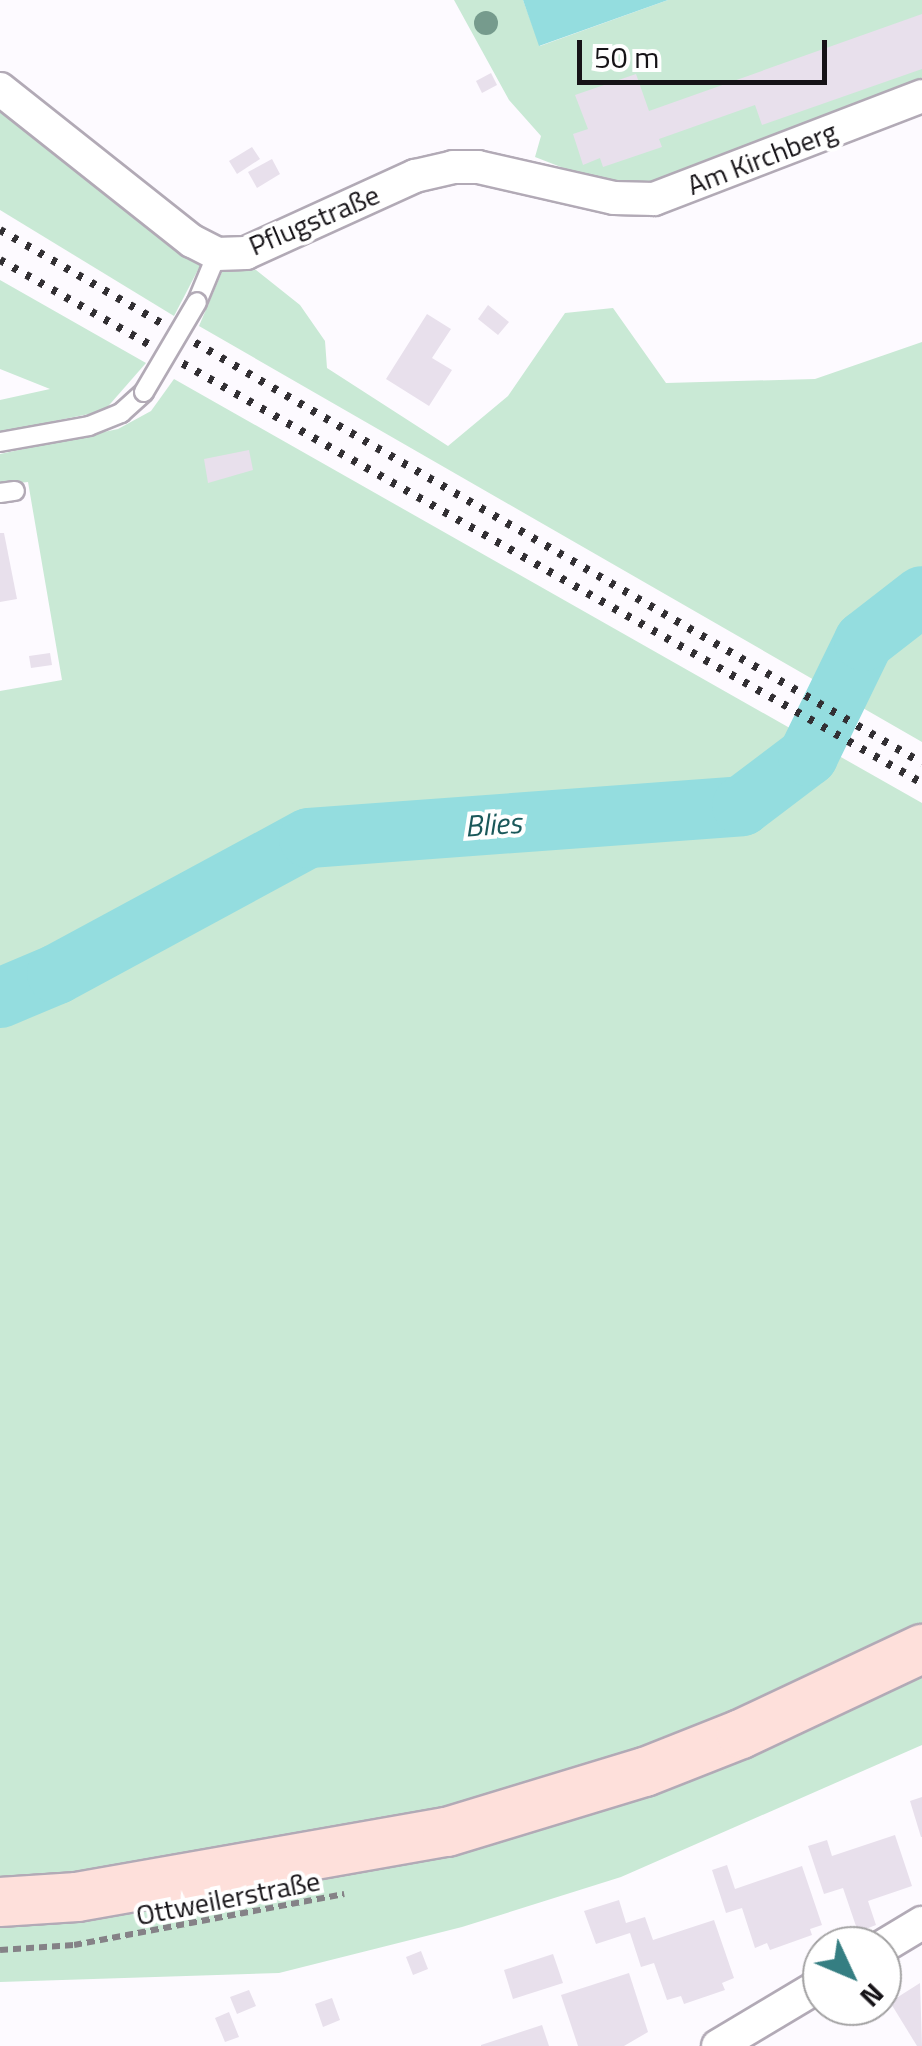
<!DOCTYPE html>
<meta charset="utf-8">
<style>
body{margin:0}
#map{position:relative;width:922px;height:2046px;overflow:hidden;background:#fdfaff;font-family:"Titillium Web",sans-serif}
div>[style]{position:absolute}
.green>*{inset:0;background:#c9e9d5}
.water>*{inset:0;background:#94dddf}
.river>*{height:60px;margin:-30px;padding:0 30px;transform-origin:30px;border-radius:30px;background:#94dddf}
.building>*{inset:0;background:#e8e0ec}
.path>*{height:6px;margin-top:-3px;transform-origin:0;background:repeating-linear-gradient(90deg,#858287 0 8px,transparent 0 13px)}
.roads{filter:drop-shadow(2px 0 #b2aab6) drop-shadow(-2px 0 #b2aab6) drop-shadow(0 2px #b2aab6) drop-shadow(0 -2px #b2aab6)}
.lane>*{height:18px;margin:-9px;padding:0 9px;transform-origin:9px;border-radius:9px;background:#fff}
.street>*{height:32px;margin:-16px;padding:0 16px;transform-origin:16px;border-radius:16px;background:#fff}
.secondary>*{height:48px;margin:-24px;padding:0 24px;transform-origin:24px;border-radius:24px;background:#fee0db}
.rail>*{height:8px;margin-top:-4px;transform-origin:0;background:repeating-linear-gradient(90deg,#322f33 0 5px,transparent 0 15px)}
.bridges{filter:drop-shadow(2px 0 #b2aab6) drop-shadow(-2px 0 #b2aab6) drop-shadow(0 2px #b2aab6) drop-shadow(0 -2px #b2aab6)}
.lane-bridge>*{height:18px;margin:-9px;padding:0 9px;transform-origin:9px;border-radius:9px;background:#fff}
.trees>*{width:24px;height:24px;margin:-12px;border-radius:50%;background:#769b8d}
span{translate:-50% -50%;white-space:nowrap;text-align:center;line-height:1.15;-webkit-text-stroke:8px #fff;paint-order:stroke}
.street-label{font-size:28px;color:#161317}
.water-label{font-size:30px;color:#1a585a;font-style:italic}
.north{position:absolute;left:802px;top:1926px;width:100px;height:100px;box-sizing:border-box;background:#fff;border:2px solid #a2a1a2;border-radius:50%;rotate:134deg;font-size:28px;font-weight:700;line-height:40px;text-align:center;color:#161317}
.north::after{content:'';display:block;margin:auto;width:35px;height:45px;background:#357e82;clip-path:polygon(50% 0,100% 100%,50% 72%,0 100%)}
.scale{position:absolute;left:577px;top:40px;width:250px;height:45px;box-sizing:border-box;border:5px solid #161317;border-top:0;padding-left:12px;font-size:30px;line-height:35px;white-space:nowrap;color:#161317;-webkit-text-stroke:8px #fff;paint-order:stroke}
</style>
<div id="map">
<div class="green">
<i style="clip-path:polygon(454px 0,523px 0,540px 46px,668px 0,922px 0,922px 89px,654px 189px,610px 186px,535px 157px,541px 136px,509px 100px)"></i>
<i style="clip-path:polygon(0 108px,201px 264px,174px 316px,0 210px)"></i>
<i style="clip-path:polygon(256px 270px,300px 305px,325px 341px,327px 368px,448px 446px,508px 396px,565px 313px,613px 308px,666px 383px,815px 379px,922px 342px,922px 742px,199px 326px,222px 272px)"></i>
<i style="clip-path:polygon(0 280px,146px 363px,104px 411px,0 432px,0 400px,50px 389px,0 369px)"></i>
<i style="clip-path:polygon(174px 379px,922px 803px,922px 1745px,621px 1877px,462px 1927px,279px 1973px,0 1982px,0 691px,62px 680px,28px 482px,0 485px,0 454px,118px 429px,151px 411px)"></i>
</div>
<div class="water">
<i style="clip-path:polygon(523px 0,668px 0,539px 46px)"></i>
</div>
<div class="river">
<i style="left:0;top:998px;width:62px;rotate:-22.8deg"></i>
<i style="left:57px;top:974px;width:286px;rotate:-28.4deg"></i>
<i style="left:309px;top:838px;width:434px;rotate:-4.2deg"></i>
<i style="left:742px;top:806px;width:83px;rotate:-37.1deg"></i>
<i style="left:808px;top:756px;width:128px;rotate:-64deg"></i>
<i style="left:864px;top:641px;width:73px;rotate:-37.8deg"></i>
</div>
<div class="building">
<i style="clip-path:polygon(922px 14px,922px 69px,762px 125px,755px 105px,659px 139px,662px 147px,603px 167px,600px 158px,583px 165px,573px 134px,588px 129px,575px 95px,636px 74px,649px 111px)"></i>
<i style="clip-path:polygon(491px 73px,497px 85px,482px 93px,476px 81px)"></i>
<i style="clip-path:polygon(252px 147px,260px 159px,237px 174px,229px 161px)"></i>
<i style="clip-path:polygon(272px 159px,280px 174px,257px 188px,248px 172px)"></i>
<i style="clip-path:polygon(488px 305px,509px 322px,498px 335px,478px 319px)"></i>
<i style="clip-path:polygon(427px 314px,451px 329px,432px 358px,452px 370px,429px 406px,386px 379px)"></i>
<i style="clip-path:polygon(249px 450px,253px 470px,208px 483px,204px 459px)"></i>
<i style="clip-path:polygon(0 533px,4px 533px,17px 599px,0 602px)"></i>
<i style="clip-path:polygon(50px 653px,52px 665px,31px 668px,29px 656px)"></i>
<i style="clip-path:polygon(922px 1797px,922px 1837px,921px 1837px,910px 1801px)"></i>
<i style="clip-path:polygon(895px 1835px,912px 1886px,868px 1901px,876px 1925px,858px 1932px,843px 1888px,824px 1894px,808px 1846px,827px 1840px,832px 1856px)"></i>
<i style="clip-path:polygon(727px 1865px,735px 1889px,802px 1866px,822px 1925px,810px 1929px,812px 1935px,770px 1950px,767px 1943px,755px 1948px,742px 1908px,726px 1913px,712px 1870px)"></i>
<i style="clip-path:polygon(619px 1900px,626px 1923px,645px 1917px,653px 1940px,714px 1920px,734px 1978px,722px 1983px,725px 1990px,684px 2004px,681px 1996px,667px 2000px,654px 1963px,641px 1967px,630px 1933px,596px 1944px,584px 1911px)"></i>
<i style="clip-path:polygon(421px 1951px,428px 1969px,413px 1975px,406px 1957px)"></i>
<i style="clip-path:polygon(553px 1954px,563px 1983px,513px 1999px,504px 1970px)"></i>
<i style="clip-path:polygon(629px 1973px,648px 2032px,624px 2046px,578px 2046px,561px 1995px)"></i>
<i style="clip-path:polygon(920px 1983px,922px 2046px,917px 2046px,890px 2002px)"></i>
<i style="clip-path:polygon(249px 1990px,256px 2006px,237px 2014px,230px 1997px)"></i>
<i style="clip-path:polygon(332px 1998px,340px 2020px,323px 2027px,315px 2004px)"></i>
<i style="clip-path:polygon(229px 2012px,239px 2037px,225px 2042px,215px 2018px)"></i>
<i style="clip-path:polygon(542px 2025px,549px 2046px,481px 2046px,481px 2045px)"></i>
</div>
<div class="path">
<i style="left:0;top:1950px;width:74px;rotate:-3.9deg"></i>
<i style="left:74px;top:1945px;width:275px;rotate:-10.7deg"></i>
</div>
<div class="roads">
<div class="lane">
<i style="left:197px;top:302px;width:52px;rotate:-67.4deg"></i>
<i style="left:0;top:442px;width:90px;rotate:-10.2deg"></i>
<i style="left:89px;top:426px;width:35px;rotate:-22deg"></i>
<i style="left:121px;top:413px;width:31px;rotate:-42deg"></i>
<i style="left:0;top:493px;width:15px;rotate:-8deg"></i>
</div>
<div class="street">
<i style="left:0;top:89px;width:245px;rotate:38.4deg"></i>
<i style="left:192px;top:241px;width:28px;rotate:27deg"></i>
<i style="left:217px;top:254px;width:29px;rotate:-2deg"></i>
<i style="left:246px;top:253px;width:186px;rotate:-24.5deg"></i>
<i style="left:415px;top:176px;width:39px;rotate:-13deg"></i>
<i style="left:453px;top:167px;width:25px"></i>
<i style="left:478px;top:167px;width:139px;rotate:12.8deg"></i>
<i style="left:614px;top:198px;width:40px;rotate:1.4deg"></i>
<i style="left:654px;top:199px;width:287px;rotate:-21deg"></i>
<i style="left:882px;top:1947px;width:47px;rotate:-31deg"></i>
<i style="left:718px;top:2046px;width:121px;rotate:-30.8deg"></i>
</div>
<div class="secondary">
<i style="left:0;top:1902px;width:77px;rotate:-3.7deg"></i>
<i style="left:77px;top:1897px;width:376px;rotate:-10deg"></i>
<i style="left:447px;top:1832px;width:207px;rotate:-16.9deg"></i>
<i style="left:645px;top:1772px;width:103px;rotate:-21.6deg"></i>
<i style="left:741px;top:1734px;width:200px;rotate:-25.2deg"></i>
</div>
</div>
<div class="rail">
<i style="left:0;top:230px;width:1065px;rotate:30.03deg"></i>
<i style="left:0;top:260px;width:1060px;rotate:29.56deg"></i>
</div>
<div class="bridges">
<div class="lane-bridge">
<i style="left:144px;top:392px;width:104px;rotate:-59.5deg"></i>
</div>
</div>
<div class="trees">
<i style="left:486px;top:23px"></i>
</div>
<div class="street-label">
<span style="left:762px;top:158px;rotate:-21deg">Am Kirchberg</span>
<span style="left:314px;top:220px;rotate:-23deg">Pflugstraße</span>
<span style="left:228px;top:1898px;rotate:-11deg">Ottweilerstraße</span>
</div>
<div class="water-label">
<span style="left:493px;top:824px;rotate:-4deg">Blies</span>
</div>
<div class="north">N</div>
<div class="scale">50 m</div>
</div>
